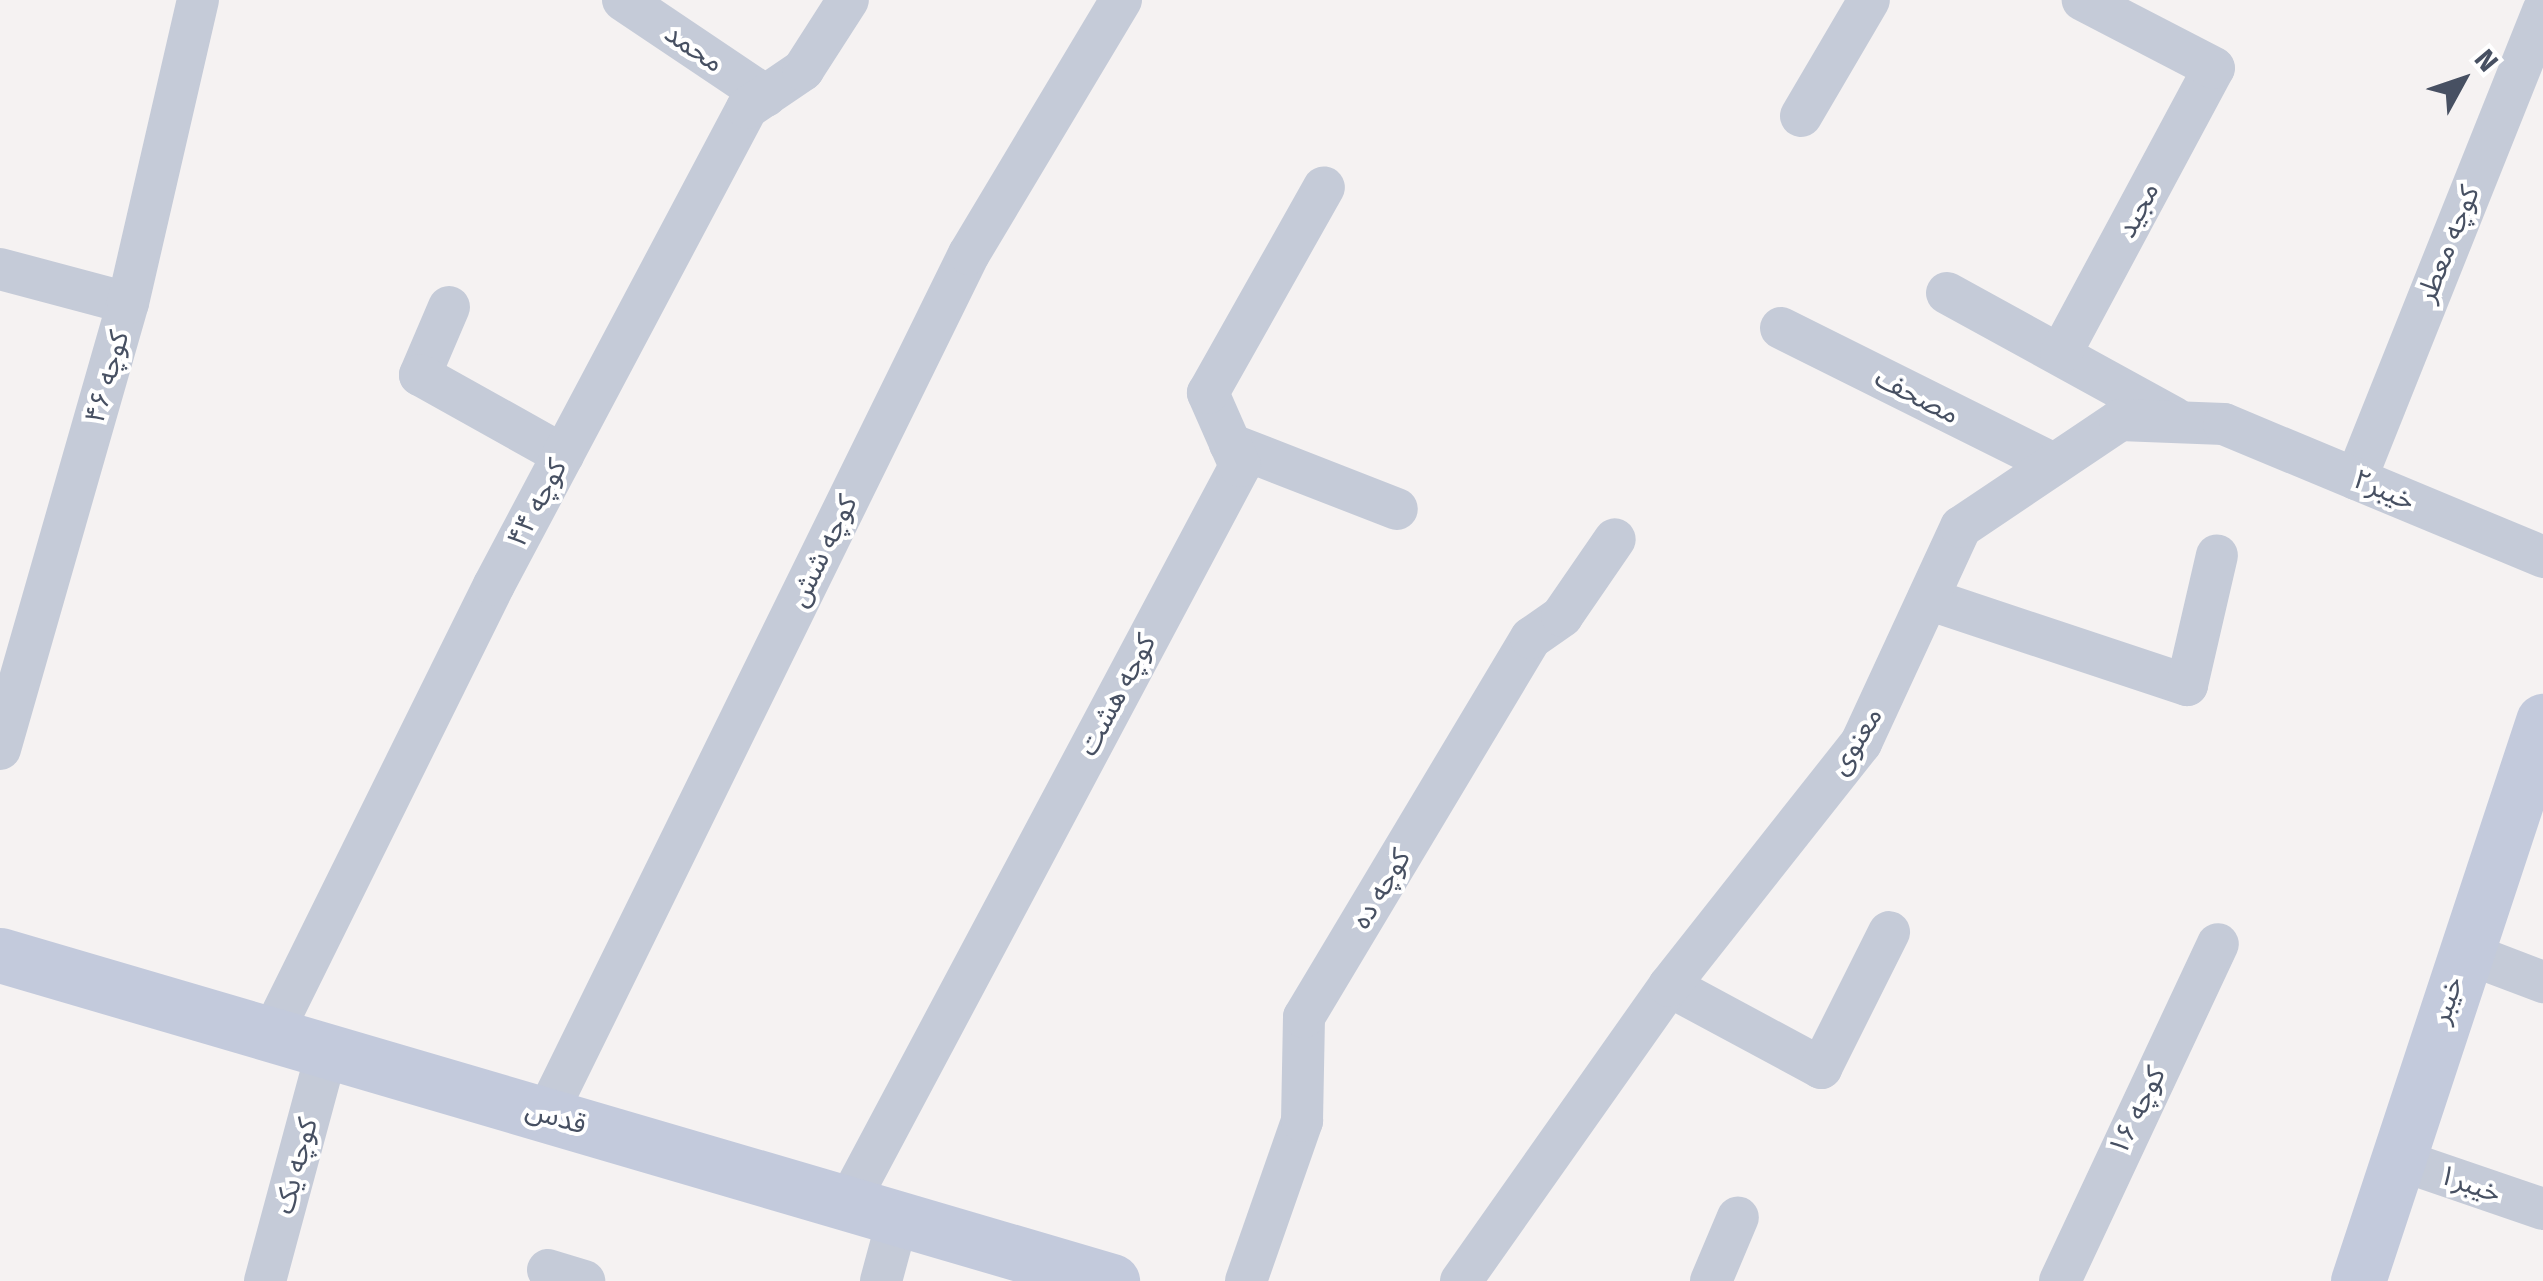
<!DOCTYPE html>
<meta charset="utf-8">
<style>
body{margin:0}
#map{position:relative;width:2543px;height:1281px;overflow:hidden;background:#f5f2f2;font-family:"Fira Sans","Noto Sans Arabic",sans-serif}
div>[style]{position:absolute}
.street>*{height:42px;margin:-21px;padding:0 21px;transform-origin:21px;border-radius:21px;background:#c5cbd8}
.secondary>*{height:55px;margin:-27.5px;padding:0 27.5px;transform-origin:27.5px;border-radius:27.5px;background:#c3cadc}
span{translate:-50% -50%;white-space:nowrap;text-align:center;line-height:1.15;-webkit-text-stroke:8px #fff;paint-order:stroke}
.street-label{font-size:28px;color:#475062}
.north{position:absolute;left:2413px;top:30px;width:100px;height:100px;-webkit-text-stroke:8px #fff;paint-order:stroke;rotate:50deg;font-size:28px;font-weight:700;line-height:40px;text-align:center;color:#475062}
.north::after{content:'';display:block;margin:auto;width:35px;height:45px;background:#475062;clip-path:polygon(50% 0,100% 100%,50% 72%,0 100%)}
</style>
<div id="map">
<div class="street">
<i style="left:623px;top:0;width:172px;rotate:33.9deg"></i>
<i style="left:1801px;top:116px;width:134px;rotate:-59.6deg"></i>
<i style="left:0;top:269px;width:132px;rotate:14.9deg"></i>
<i style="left:1947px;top:293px;width:259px;rotate:28.8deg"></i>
<i style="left:449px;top:307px;width:74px;rotate:113.1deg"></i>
<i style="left:420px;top:375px;width:164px;rotate:29.2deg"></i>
<i style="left:1781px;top:328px;width:305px;rotate:26.5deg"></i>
<i style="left:2061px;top:353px;width:323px;rotate:-61.8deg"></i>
<i style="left:2214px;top:68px;width:148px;rotate:-152.6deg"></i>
<i style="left:1230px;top:444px;width:179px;rotate:21.3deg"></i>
<i style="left:2356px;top:479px;width:504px;rotate:-68.22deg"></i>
<i style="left:1928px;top:599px;width:273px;rotate:18.4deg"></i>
<i style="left:2187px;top:685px;width:133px;rotate:-77deg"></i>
<i style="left:0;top:749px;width:464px;rotate:-74deg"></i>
<i style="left:128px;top:303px;width:311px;rotate:-77deg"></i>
<i style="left:2464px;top:952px;width:85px;rotate:20.8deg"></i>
<i style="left:1669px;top:986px;width:173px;rotate:28.3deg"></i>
<i style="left:1821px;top:1068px;width:152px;rotate:-63.4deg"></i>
<i style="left:270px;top:1038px;width:505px;rotate:-63.69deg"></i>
<i style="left:494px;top:585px;width:540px;rotate:-62.06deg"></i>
<i style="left:747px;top:108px;width:68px;rotate:-34.2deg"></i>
<i style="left:803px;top:70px;width:83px;rotate:-57.3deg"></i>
<i style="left:546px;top:1115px;width:959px;rotate:-63.84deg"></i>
<i style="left:969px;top:254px;width:296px;rotate:-59.1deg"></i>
<i style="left:2397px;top:1159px;width:154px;rotate:18.9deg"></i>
<i style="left:848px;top:1203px;width:835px;rotate:-61.99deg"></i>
<i style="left:1240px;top:466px;width:80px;rotate:-113.7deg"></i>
<i style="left:1208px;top:393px;width:236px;rotate:-60.6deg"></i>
<i style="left:548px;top:1270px;width:38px;rotate:17deg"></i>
<i style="left:265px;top:1281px;width:238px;rotate:-74.9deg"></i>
<i style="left:881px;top:1281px;width:65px;rotate:-74.9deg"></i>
<i style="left:1246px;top:1281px;width:170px;rotate:-70.7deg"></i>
<i style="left:1302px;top:1121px;width:104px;rotate:-88.9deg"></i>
<i style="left:1304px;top:1017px;width:442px;rotate:-59.1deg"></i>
<i style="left:1531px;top:638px;width:38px;rotate:-35deg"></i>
<i style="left:1562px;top:616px;width:93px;rotate:-55.5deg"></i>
<i style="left:1461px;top:1281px;width:361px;rotate:-54.8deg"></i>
<i style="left:1669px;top:986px;width:310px;rotate:-51.7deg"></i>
<i style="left:1861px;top:743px;width:238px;rotate:-65.2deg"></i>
<i style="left:1961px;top:527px;width:192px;rotate:-33.9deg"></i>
<i style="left:2120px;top:420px;width:104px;rotate:2.2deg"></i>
<i style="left:2224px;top:424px;width:346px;rotate:22.6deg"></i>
<i style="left:1711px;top:1281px;width:69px;rotate:-67.1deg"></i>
<i style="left:2060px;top:1281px;width:372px;rotate:-64.9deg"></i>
</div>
<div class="secondary">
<i style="left:0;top:955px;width:1159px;rotate:16.34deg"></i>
<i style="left:2358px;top:1281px;width:590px;rotate:-71.72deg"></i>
</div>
<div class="street-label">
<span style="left:694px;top:48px;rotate:34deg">محمد</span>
<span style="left:2138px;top:210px;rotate:-62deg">مجید</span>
<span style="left:2448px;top:244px;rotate:-68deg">کوچه معطر</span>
<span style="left:107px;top:377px;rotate:-74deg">کوچه ۴۶</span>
<span style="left:1917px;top:396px;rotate:27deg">مصحف</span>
<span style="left:2384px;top:490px;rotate:23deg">خیبر۲</span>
<span style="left:537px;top:503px;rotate:-62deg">کوچه ۴۴</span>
<span style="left:823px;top:551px;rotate:-64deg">کوچه شش</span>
<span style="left:1117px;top:695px;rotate:-62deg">کوچه هشت</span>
<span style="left:1856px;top:741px;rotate:-58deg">معنوی</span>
<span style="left:1381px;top:889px;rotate:-59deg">کوچه ده</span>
<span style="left:2447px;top:1000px;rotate:-72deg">خیبر</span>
<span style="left:2137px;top:1111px;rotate:-64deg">کوچه ۱۶</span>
<span style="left:556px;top:1117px;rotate:16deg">قدس</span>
<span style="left:296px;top:1166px;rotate:-75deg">کوچه یک</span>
<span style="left:2470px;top:1184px;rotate:19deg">خیبر۱</span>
</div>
<div class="north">N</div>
</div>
